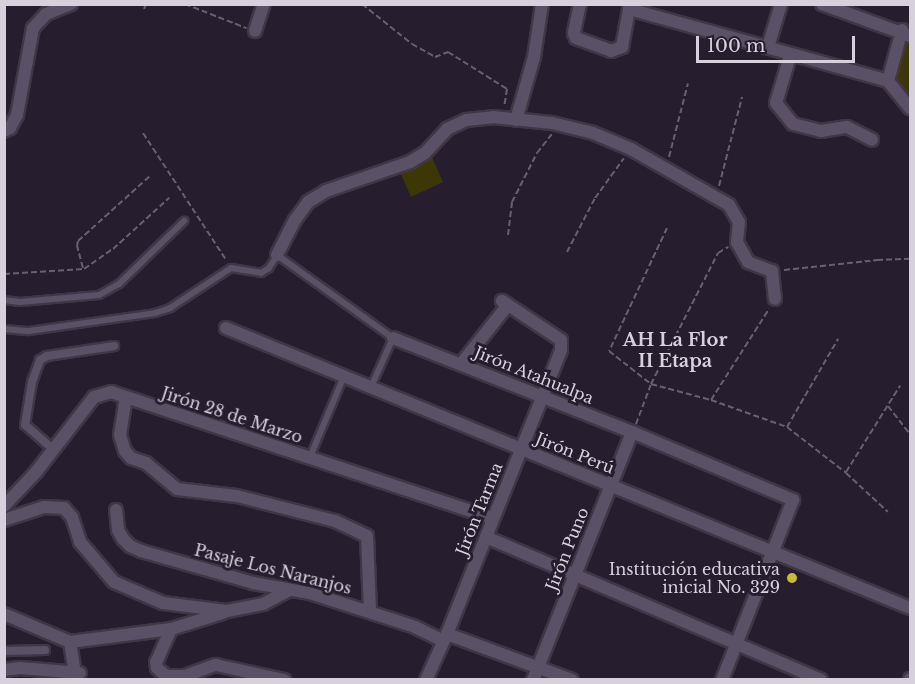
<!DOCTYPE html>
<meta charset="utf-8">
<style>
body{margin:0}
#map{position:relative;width:915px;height:684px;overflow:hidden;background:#261d2f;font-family:"Libre Baskerville",serif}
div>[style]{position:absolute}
.green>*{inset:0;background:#3d3605}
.path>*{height:2px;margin-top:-1px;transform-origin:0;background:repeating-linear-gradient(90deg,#686070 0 6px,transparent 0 9px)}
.roads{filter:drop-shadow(2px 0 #3f3746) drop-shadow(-2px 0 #3f3746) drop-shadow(0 2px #3f3746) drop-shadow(0 -2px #3f3746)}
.service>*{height:6px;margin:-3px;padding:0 3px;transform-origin:3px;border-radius:3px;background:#5b5166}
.pedestrian>*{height:8px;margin:-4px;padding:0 4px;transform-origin:4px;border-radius:4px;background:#5b5166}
.minor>*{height:12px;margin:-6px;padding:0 6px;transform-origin:6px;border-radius:6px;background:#5b5166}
.dots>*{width:16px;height:16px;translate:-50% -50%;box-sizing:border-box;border:3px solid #261d2f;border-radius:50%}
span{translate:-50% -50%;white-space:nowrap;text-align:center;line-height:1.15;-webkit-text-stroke:6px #261d2f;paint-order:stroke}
.street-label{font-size:16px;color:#d7d1dd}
.poi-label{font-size:16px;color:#d7d1dd}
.right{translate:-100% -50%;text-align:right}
.neighbourhood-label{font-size:18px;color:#d7d1dd;font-weight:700}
.frame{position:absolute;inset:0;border:6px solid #d7d1dd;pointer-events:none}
.scale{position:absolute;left:696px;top:36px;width:159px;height:27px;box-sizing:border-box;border:3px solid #d7d1dd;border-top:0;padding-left:8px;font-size:18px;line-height:21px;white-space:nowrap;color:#d7d1dd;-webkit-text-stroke:4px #261d2f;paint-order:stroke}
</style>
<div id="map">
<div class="green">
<i style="clip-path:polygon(907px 40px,910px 42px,910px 100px,894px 79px)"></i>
<i style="clip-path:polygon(432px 157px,443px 182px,411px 197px,400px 172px)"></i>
</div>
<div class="path">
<i style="left:185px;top:4px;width:66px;rotate:21.5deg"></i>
<i style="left:362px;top:4px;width:64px;rotate:38.7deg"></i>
<i style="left:412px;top:44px;width:26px;rotate:29deg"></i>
<i style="left:435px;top:57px;width:14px;rotate:-21deg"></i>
<i style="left:448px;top:52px;width:70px;rotate:32.1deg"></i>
<i style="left:507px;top:89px;width:18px;rotate:99deg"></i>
<i style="left:144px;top:9px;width:5px;rotate:-68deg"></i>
<i style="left:143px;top:133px;width:152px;rotate:56.8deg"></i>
<i style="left:669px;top:157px;width:76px;rotate:-75.6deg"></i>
<i style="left:719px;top:186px;width:92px;rotate:-75.5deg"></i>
<i style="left:667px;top:228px;width:136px;rotate:115.2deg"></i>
<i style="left:609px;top:351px;width:53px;rotate:38.2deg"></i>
<i style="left:651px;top:384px;width:62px;rotate:14.9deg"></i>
<i style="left:711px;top:400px;width:81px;rotate:19.6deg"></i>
<i style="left:787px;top:427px;width:75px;rotate:37.9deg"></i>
<i style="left:846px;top:473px;width:57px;rotate:42.9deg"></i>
<i style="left:508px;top:235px;width:33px;rotate:-83deg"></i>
<i style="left:512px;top:202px;width:55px;rotate:-63deg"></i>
<i style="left:537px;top:153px;width:24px;rotate:-52deg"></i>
<i style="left:567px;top:252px;width:61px;rotate:-62.6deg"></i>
<i style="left:595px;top:198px;width:49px;rotate:-54.1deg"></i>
<i style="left:83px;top:268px;width:23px;rotate:-105deg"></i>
<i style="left:77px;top:246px;width:5px;rotate:-79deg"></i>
<i style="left:78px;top:241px;width:98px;rotate:-42.1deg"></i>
<i style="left:784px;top:270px;width:94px;rotate:-6.1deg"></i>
<i style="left:877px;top:260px;width:33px;rotate:-2deg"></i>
<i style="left:4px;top:274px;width:80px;rotate:-3.6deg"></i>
<i style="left:84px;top:269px;width:35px;rotate:-35deg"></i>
<i style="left:113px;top:249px;width:76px;rotate:-42.3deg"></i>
<i style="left:711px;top:400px;width:108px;rotate:-57.5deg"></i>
<i style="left:888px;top:406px;width:36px;rotate:52deg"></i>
<i style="left:636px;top:424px;width:43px;rotate:-69.4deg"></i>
<i style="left:651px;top:384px;width:147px;rotate:-62.9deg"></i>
<i style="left:718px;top:253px;width:12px;rotate:-31deg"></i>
<i style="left:787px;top:427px;width:102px;rotate:-59.9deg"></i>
<i style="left:846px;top:472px;width:102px;rotate:-57.9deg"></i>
</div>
<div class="roads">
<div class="service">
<i style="left:4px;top:300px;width:16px;rotate:7deg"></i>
<i style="left:20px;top:302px;width:79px;rotate:-5.1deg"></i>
<i style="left:99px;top:295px;width:23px;rotate:-29deg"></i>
<i style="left:119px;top:284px;width:91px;rotate:-44.1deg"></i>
<i style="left:4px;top:329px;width:25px;rotate:5deg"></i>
<i style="left:29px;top:331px;width:127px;rotate:-8.1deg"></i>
<i style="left:155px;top:313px;width:16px;rotate:-18deg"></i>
<i style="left:170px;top:308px;width:73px;rotate:-33.3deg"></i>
<i style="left:231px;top:268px;width:30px;rotate:9deg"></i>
<i style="left:261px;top:273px;width:9px;rotate:-32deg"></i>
<i style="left:269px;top:268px;width:15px;rotate:-58deg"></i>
<i style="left:277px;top:255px;width:143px;rotate:35.6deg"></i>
<i style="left:393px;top:338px;width:54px;rotate:114.2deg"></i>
<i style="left:310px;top:457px;width:88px;rotate:-67.2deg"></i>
</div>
<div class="pedestrian">
<i style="left:54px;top:450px;width:38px;rotate:-139deg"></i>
<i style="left:25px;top:425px;width:44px;rotate:-80.8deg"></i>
<i style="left:32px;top:382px;width:23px;rotate:-70deg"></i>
<i style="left:40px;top:360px;width:8px;rotate:-30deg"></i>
<i style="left:47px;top:356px;width:68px;rotate:-8.5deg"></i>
<i style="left:4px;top:651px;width:41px;rotate:-1.4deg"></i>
</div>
<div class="minor">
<i style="left:580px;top:4px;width:30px;rotate:102deg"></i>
<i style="left:574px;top:33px;width:5px;rotate:68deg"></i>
<i style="left:576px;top:38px;width:37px;rotate:20deg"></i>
<i style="left:611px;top:51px;width:12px;rotate:-20deg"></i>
<i style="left:622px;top:47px;width:44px;rotate:-79.5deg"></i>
<i style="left:822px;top:4px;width:94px;rotate:20deg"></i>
<i style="left:629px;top:9px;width:269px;rotate:15.5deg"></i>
<i style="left:888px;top:81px;width:35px;rotate:51deg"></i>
<i style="left:255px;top:31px;width:28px;rotate:-72deg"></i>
<i style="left:768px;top:47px;width:45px;rotate:-73.2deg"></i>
<i style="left:790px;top:56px;width:49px;rotate:106.6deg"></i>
<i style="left:776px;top:103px;width:27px;rotate:51deg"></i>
<i style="left:793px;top:124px;width:29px;rotate:14deg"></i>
<i style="left:821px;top:131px;width:26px;rotate:-9deg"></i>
<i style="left:847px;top:127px;width:28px;rotate:27deg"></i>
<i style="left:888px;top:81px;width:53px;rotate:-74.6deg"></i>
<i style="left:516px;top:120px;width:66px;rotate:-74.1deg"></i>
<i style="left:534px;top:57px;width:54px;rotate:-81.4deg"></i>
<i style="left:4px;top:131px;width:7px;rotate:-27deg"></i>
<i style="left:10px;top:128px;width:15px;rotate:-62deg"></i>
<i style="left:17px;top:115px;width:88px;rotate:-79.6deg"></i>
<i style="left:33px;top:28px;width:19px;rotate:-47deg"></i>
<i style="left:46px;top:14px;width:27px;rotate:-22deg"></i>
<i style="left:277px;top:255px;width:39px;rotate:-63deg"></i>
<i style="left:295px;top:220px;width:22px;rotate:-54deg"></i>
<i style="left:308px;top:202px;width:21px;rotate:-31deg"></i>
<i style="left:326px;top:191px;width:89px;rotate:-19deg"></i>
<i style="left:410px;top:162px;width:17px;rotate:-31deg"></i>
<i style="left:425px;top:153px;width:33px;rotate:-47deg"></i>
<i style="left:447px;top:129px;width:21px;rotate:-25deg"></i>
<i style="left:466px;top:120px;width:27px;rotate:-6deg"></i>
<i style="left:493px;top:117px;width:59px;rotate:5.8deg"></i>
<i style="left:552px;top:123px;width:42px;rotate:13.7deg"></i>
<i style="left:593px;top:133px;width:41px;rotate:22.8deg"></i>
<i style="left:631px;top:149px;width:113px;rotate:29.7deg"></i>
<i style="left:729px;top:205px;width:20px;rotate:60deg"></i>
<i style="left:739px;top:222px;width:20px;rotate:96deg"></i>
<i style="left:737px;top:242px;width:23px;rotate:61deg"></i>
<i style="left:748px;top:262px;width:26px;rotate:21deg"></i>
<i style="left:772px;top:271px;width:28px;rotate:84deg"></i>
<i style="left:226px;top:328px;width:739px;rotate:22.26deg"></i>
<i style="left:393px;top:338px;width:257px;rotate:21.5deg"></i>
<i style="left:632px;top:432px;width:175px;rotate:22.9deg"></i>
<i style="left:793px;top:500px;width:193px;rotate:111.5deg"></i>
<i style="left:461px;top:364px;width:75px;rotate:-51.5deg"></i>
<i style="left:126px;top:397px;width:38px;rotate:99deg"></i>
<i style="left:120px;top:435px;width:17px;rotate:73deg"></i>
<i style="left:125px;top:451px;width:9px;rotate:49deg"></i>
<i style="left:131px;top:458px;width:16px;rotate:18deg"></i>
<i style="left:146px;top:463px;width:40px;rotate:40deg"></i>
<i style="left:177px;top:489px;width:60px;rotate:6.7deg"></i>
<i style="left:237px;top:496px;width:101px;rotate:14.3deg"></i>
<i style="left:335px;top:521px;width:35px;rotate:25deg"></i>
<i style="left:367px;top:536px;width:75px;rotate:87.7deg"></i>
<i style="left:4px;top:506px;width:47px;rotate:-46.7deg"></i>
<i style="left:36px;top:472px;width:95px;rotate:-52.3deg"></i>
<i style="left:94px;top:397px;width:18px;rotate:-16deg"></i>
<i style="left:111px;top:392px;width:402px;rotate:18.3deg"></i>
<i style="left:116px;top:510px;width:20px;rotate:84deg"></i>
<i style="left:118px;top:530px;width:10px;rotate:61deg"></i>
<i style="left:123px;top:539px;width:10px;rotate:45deg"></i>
<i style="left:130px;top:546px;width:12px;rotate:24deg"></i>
<i style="left:141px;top:551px;width:116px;rotate:15.9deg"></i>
<i style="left:253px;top:583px;width:58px;rotate:10deg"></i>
<i style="left:310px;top:593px;width:110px;rotate:17.9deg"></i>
<i style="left:415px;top:627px;width:32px;rotate:26deg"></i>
<i style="left:4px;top:520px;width:42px;rotate:-18deg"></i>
<i style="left:44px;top:507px;width:20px;rotate:3deg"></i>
<i style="left:64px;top:508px;width:12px;rotate:48deg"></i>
<i style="left:72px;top:517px;width:26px;rotate:72deg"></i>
<i style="left:80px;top:542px;width:52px;rotate:49.6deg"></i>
<i style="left:114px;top:582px;width:53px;rotate:23.2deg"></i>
<i style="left:163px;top:603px;width:64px;rotate:7.1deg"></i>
<i style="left:227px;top:611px;width:37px;rotate:-11deg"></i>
<i style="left:263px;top:604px;width:30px;rotate:-28deg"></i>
<i style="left:486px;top:537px;width:364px;rotate:23.1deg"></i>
<i style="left:4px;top:614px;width:72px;rotate:23deg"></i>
<i style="left:70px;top:642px;width:102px;rotate:-7.3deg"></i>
<i style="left:171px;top:629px;width:54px;rotate:-17.1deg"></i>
<i style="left:171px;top:629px;width:36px;rotate:114deg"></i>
<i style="left:156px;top:662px;width:6px;rotate:81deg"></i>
<i style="left:157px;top:668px;width:12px;rotate:42deg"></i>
<i style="left:166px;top:676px;width:19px"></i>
<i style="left:185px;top:676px;width:33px;rotate:-20deg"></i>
<i style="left:216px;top:665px;width:70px;rotate:12.4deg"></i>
<i style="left:447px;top:634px;width:133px;rotate:20.2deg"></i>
<i style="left:70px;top:642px;width:30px;rotate:81deg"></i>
<i style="left:4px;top:670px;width:16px;rotate:-7deg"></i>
<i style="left:20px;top:668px;width:60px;rotate:4.8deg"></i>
<i style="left:426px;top:680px;width:51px;rotate:-65.5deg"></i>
<i style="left:447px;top:634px;width:306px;rotate:-68.1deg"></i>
<i style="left:561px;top:350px;width:10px;rotate:-90deg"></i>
<i style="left:561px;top:340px;width:71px;rotate:-146.5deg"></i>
<i style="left:533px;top:680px;width:267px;rotate:-68.2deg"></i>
<i style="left:910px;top:680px;width:1px;rotate:-90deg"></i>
</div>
</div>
<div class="dots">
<i style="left:792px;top:578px;background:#cdb938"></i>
</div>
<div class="street-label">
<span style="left:534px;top:375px;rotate:22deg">Jirón Atahualpa</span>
<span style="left:232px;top:415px;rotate:18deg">Jirón 28 de Marzo</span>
<span style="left:575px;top:453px;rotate:22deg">Jirón Perú</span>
<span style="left:479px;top:509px;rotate:-68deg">Jirón Tarma</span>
<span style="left:567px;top:549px;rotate:-68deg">Jirón Puno</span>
<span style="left:273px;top:569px;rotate:14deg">Pasaje Los Naranjos</span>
</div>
<div class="poi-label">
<span class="right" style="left:780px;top:578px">Institución educativa<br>inicial No. 329</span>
</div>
<div class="neighbourhood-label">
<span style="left:675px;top:351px">AH La Flor<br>II Etapa</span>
</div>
<div class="frame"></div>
<div class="scale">100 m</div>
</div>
